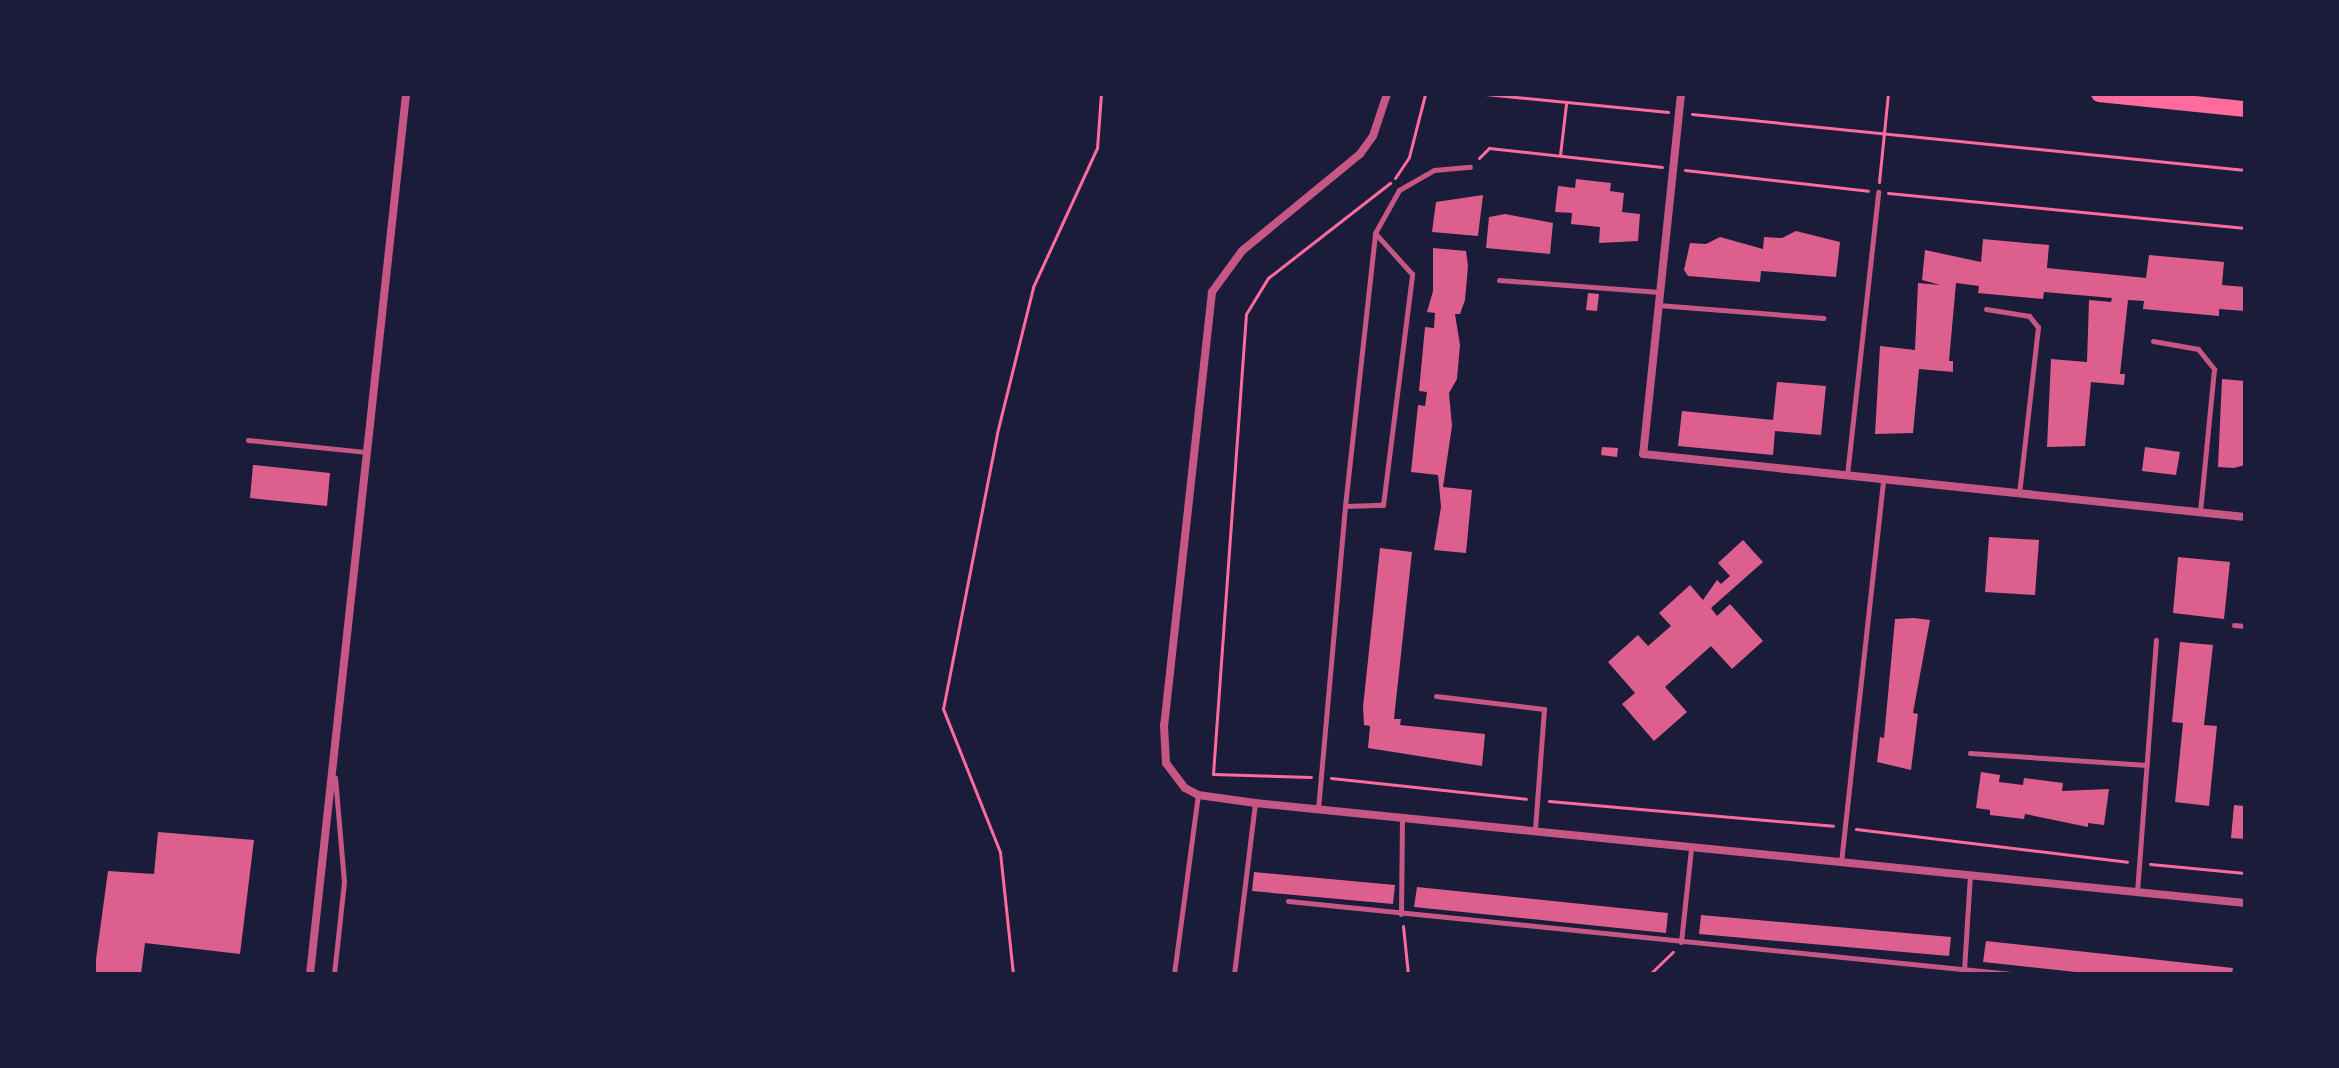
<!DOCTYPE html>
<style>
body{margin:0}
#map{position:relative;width:2339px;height:1068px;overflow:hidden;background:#1b1b3a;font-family:Ubuntu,sans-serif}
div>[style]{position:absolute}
.building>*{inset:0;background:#dd5f8e}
.path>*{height:3px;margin:-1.5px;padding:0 1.5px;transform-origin:1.5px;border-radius:1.5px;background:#ff6b9d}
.service>*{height:5px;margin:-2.5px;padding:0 2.5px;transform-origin:2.5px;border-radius:2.5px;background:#c65784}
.minor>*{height:8px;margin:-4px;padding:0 4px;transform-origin:4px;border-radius:4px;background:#c65784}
.secondary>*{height:16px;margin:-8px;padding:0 8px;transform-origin:8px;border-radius:8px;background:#ff6b9d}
span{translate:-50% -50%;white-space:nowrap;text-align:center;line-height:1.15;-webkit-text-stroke:6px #1b1b3a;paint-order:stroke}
.frame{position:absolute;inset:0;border:96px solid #1b1b3a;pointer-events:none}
</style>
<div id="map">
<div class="building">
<i style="clip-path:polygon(1576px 179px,1611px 183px,1610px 191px,1624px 193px,1622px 212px,1640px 214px,1638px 241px,1599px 243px,1600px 227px,1571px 224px,1572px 213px,1555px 212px,1558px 186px,1575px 188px)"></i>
<i style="clip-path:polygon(1483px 195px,1478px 236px,1432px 232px,1436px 202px)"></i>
<i style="clip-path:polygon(1505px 214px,1553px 223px,1550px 254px,1486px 248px,1489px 217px)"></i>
<i style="clip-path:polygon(1796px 231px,1840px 242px,1836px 277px,1761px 271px,1760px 282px,1688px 276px,1684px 270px,1690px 243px,1706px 244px,1720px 237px,1763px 249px,1764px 237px,1782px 238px)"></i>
<i style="clip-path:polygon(1983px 239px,2049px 245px,2047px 268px,2146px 278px,2149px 255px,2224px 262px,2222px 285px,2245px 287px,2245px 311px,2219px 309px,2219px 316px,2143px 309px,2144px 301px,2128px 300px,2120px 374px,2125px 374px,2124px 385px,2091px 382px,2085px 446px,2047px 447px,2051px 359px,2087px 362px,2089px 300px,2111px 302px,2112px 298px,2044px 292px,2043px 299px,1978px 293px,1979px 286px,1956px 283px,1949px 361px,1953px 361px,1953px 372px,1919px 369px,1913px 433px,1875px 434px,1880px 346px,1915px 350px,1918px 283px,1940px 285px,1922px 280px,1925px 250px,1981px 262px)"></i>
<i style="clip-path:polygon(1433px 248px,1466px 251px,1468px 266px,1465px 300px,1460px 314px,1455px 314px,1460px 345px,1457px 379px,1449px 393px,1452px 426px,1443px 487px,1472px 490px,1466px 553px,1434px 550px,1441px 507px,1438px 475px,1411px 472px,1418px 405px,1425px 406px,1427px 392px,1419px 391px,1425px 327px,1434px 328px,1435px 313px,1427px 312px,1433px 291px)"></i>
<i style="clip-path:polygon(1588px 293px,1599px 294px,1597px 311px,1586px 310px)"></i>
<i style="clip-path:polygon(2222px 379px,2245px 381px,2245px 465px,2234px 468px,2218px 467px)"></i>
<i style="clip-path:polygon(1777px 382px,1826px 386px,1821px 435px,1775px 431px,1773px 455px,1678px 446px,1682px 411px,1773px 420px)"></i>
<i style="clip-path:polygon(1602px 447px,1618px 448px,1617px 457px,1601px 455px)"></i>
<i style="clip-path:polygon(2145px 447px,2180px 452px,2176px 475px,2142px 471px)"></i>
<i style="clip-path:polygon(253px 465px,330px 473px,327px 506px,250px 498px)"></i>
<i style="clip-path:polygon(1989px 537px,2039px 540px,2035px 595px,1985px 592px)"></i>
<i style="clip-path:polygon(1743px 540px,1763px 562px,1711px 608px,1717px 616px,1730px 604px,1763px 641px,1732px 669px,1711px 646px,1665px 687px,1687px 712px,1654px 741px,1622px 704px,1635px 693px,1608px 662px,1638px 635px,1648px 646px,1671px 626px,1659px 613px,1690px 585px,1703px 600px,1717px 580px,1721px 584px,1730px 576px,1718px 563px)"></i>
<i style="clip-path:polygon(1380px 548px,1412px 552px,1394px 719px,1401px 719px,1400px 725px,1485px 734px,1482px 766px,1368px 748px,1370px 726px,1364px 725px,1363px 707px)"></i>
<i style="clip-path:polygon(2178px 557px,2230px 562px,2224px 619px,2173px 613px)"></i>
<i style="clip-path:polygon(1914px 618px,1930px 620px,1913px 713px,1918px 714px,1911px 770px,1877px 762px,1880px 737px,1884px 738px,1895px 619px)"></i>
<i style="clip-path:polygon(2180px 642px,2213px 645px,2204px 725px,2217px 726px,2209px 806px,2175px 802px,2183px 723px,2172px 722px)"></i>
<i style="clip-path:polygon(1981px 772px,2000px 775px,1999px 782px,2023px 785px,2024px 778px,2063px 783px,2062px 791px,2109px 789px,2104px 825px,2088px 823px,2088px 827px,2025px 814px,2024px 819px,1990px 815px,1990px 810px,1976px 808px)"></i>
<i style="clip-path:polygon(2234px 805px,2245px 806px,2245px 839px,2231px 838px)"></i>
<i style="clip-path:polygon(158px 832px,254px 840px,240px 954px,145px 943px,141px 974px,94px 974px,108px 871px,154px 874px)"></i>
<i style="clip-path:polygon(1254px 872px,1395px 885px,1393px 904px,1252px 891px)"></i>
<i style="clip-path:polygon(1417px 887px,1668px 913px,1666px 933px,1414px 907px)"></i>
<i style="clip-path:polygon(1701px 915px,1951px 937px,1949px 956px,1699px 934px)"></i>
<i style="clip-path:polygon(1986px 941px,2233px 968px,2232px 974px,2094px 974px,1983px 962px)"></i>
</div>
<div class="path">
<i style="left:1485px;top:94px;width:184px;rotate:5.6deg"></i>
<i style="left:1692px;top:114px;width:556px;rotate:5.78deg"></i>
<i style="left:1560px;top:155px;width:51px;rotate:-83.3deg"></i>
<i style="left:1479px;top:158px;width:14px;rotate:-45deg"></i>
<i style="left:1489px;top:148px;width:174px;rotate:6.3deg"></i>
<i style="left:1685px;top:170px;width:184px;rotate:6.5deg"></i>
<i style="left:1395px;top:178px;width:25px;rotate:-56deg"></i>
<i style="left:1409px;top:157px;width:65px;rotate:-75.7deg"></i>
<i style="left:1879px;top:182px;width:88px;rotate:-84.2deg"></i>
<i style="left:1888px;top:193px;width:359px;rotate:5.6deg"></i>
<i style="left:1311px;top:777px;width:98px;rotate:-178.2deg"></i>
<i style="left:1213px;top:774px;width:461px;rotate:-85.9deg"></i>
<i style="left:1246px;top:314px;width:42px;rotate:-58.6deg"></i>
<i style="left:1268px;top:278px;width:155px;rotate:-37.9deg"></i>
<i style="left:1331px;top:778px;width:196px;rotate:6.1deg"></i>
<i style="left:1549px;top:801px;width:285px;rotate:5deg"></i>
<i style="left:1856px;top:829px;width:273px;rotate:6.9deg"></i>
<i style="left:2150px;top:864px;width:95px;rotate:5.4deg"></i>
<i style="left:1403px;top:926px;width:48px;rotate:84.1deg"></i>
<i style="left:1013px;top:974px;width:123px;rotate:-96.1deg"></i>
<i style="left:1000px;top:852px;width:154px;rotate:-111.7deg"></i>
<i style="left:943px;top:709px;width:281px;rotate:-78.9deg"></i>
<i style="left:997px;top:433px;width:150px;rotate:-76.1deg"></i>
<i style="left:1033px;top:287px;width:153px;rotate:-65.3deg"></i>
<i style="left:1097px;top:148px;width:54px;rotate:-85.8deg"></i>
<i style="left:1650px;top:974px;width:32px;rotate:-44deg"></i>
</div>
<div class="service">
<i style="left:1499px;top:280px;width:161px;rotate:4.3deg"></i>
<i style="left:1658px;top:305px;width:166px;rotate:4.5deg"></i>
<i style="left:1986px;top:309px;width:44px;rotate:9.2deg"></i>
<i style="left:2029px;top:316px;width:14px;rotate:51deg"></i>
<i style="left:2038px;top:327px;width:167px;rotate:96.5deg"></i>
<i style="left:2153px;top:341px;width:46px;rotate:10.1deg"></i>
<i style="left:2198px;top:349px;width:26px;rotate:51deg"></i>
<i style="left:2214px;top:369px;width:144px;rotate:95.6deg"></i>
<i style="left:248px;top:440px;width:120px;rotate:5.8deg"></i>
<i style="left:1847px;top:475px;width:285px;rotate:-83.7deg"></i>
<i style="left:1345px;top:506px;width:275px;rotate:-83.7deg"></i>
<i style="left:1375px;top:233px;width:49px;rotate:-60.8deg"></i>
<i style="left:1399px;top:190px;width:40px;rotate:-29.7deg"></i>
<i style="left:1434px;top:170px;width:36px;rotate:-5deg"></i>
<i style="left:2234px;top:625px;width:11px;rotate:5deg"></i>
<i style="left:1436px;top:696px;width:109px;rotate:6.9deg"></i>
<i style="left:1544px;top:709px;width:121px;rotate:94.3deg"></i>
<i style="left:1970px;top:753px;width:177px;rotate:3.9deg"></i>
<i style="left:1318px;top:809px;width:304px;rotate:-84.9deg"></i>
<i style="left:1345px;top:506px;width:38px;rotate:-2deg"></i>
<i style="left:1383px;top:505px;width:233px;rotate:-82.8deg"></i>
<i style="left:1412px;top:274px;width:55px;rotate:-132.1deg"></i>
<i style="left:1841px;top:862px;width:385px;rotate:-83.7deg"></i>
<i style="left:2137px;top:892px;width:253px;rotate:-85.7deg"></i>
<i style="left:1288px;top:901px;width:727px;rotate:5.77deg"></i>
<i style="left:1401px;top:914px;width:96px;rotate:-89.4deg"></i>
<i style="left:1681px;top:942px;width:95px;rotate:-83.9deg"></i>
<i style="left:1964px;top:970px;width:95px;rotate:-86.4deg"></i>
<i style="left:334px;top:974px;width:93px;rotate:-83.8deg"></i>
<i style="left:344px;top:882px;width:105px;rotate:-94.9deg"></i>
<i style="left:1174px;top:974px;width:181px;rotate:-82.4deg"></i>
<i style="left:1234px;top:974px;width:171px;rotate:-83deg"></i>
</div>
<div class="minor">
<i style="left:1387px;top:94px;width:44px;rotate:108.4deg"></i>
<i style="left:1373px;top:136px;width:22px;rotate:126deg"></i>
<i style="left:1360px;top:154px;width:153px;rotate:140.6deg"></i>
<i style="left:1242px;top:251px;width:51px;rotate:126.2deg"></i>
<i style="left:1212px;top:292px;width:436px;rotate:96.3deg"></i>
<i style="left:1164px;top:725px;width:38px;rotate:87deg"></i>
<i style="left:1166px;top:763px;width:31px;rotate:53deg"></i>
<i style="left:1185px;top:788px;width:15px;rotate:28deg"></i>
<i style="left:1198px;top:795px;width:58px;rotate:8deg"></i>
<i style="left:1255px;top:803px;width:995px;rotate:5.77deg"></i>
<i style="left:1681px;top:94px;width:362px;rotate:96deg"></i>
<i style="left:1643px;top:454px;width:605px;rotate:5.97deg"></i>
<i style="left:310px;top:974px;width:885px;rotate:-83.77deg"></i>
</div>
<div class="secondary">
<i style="left:2099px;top:94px;width:147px;rotate:5.9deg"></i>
</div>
<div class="frame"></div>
</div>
